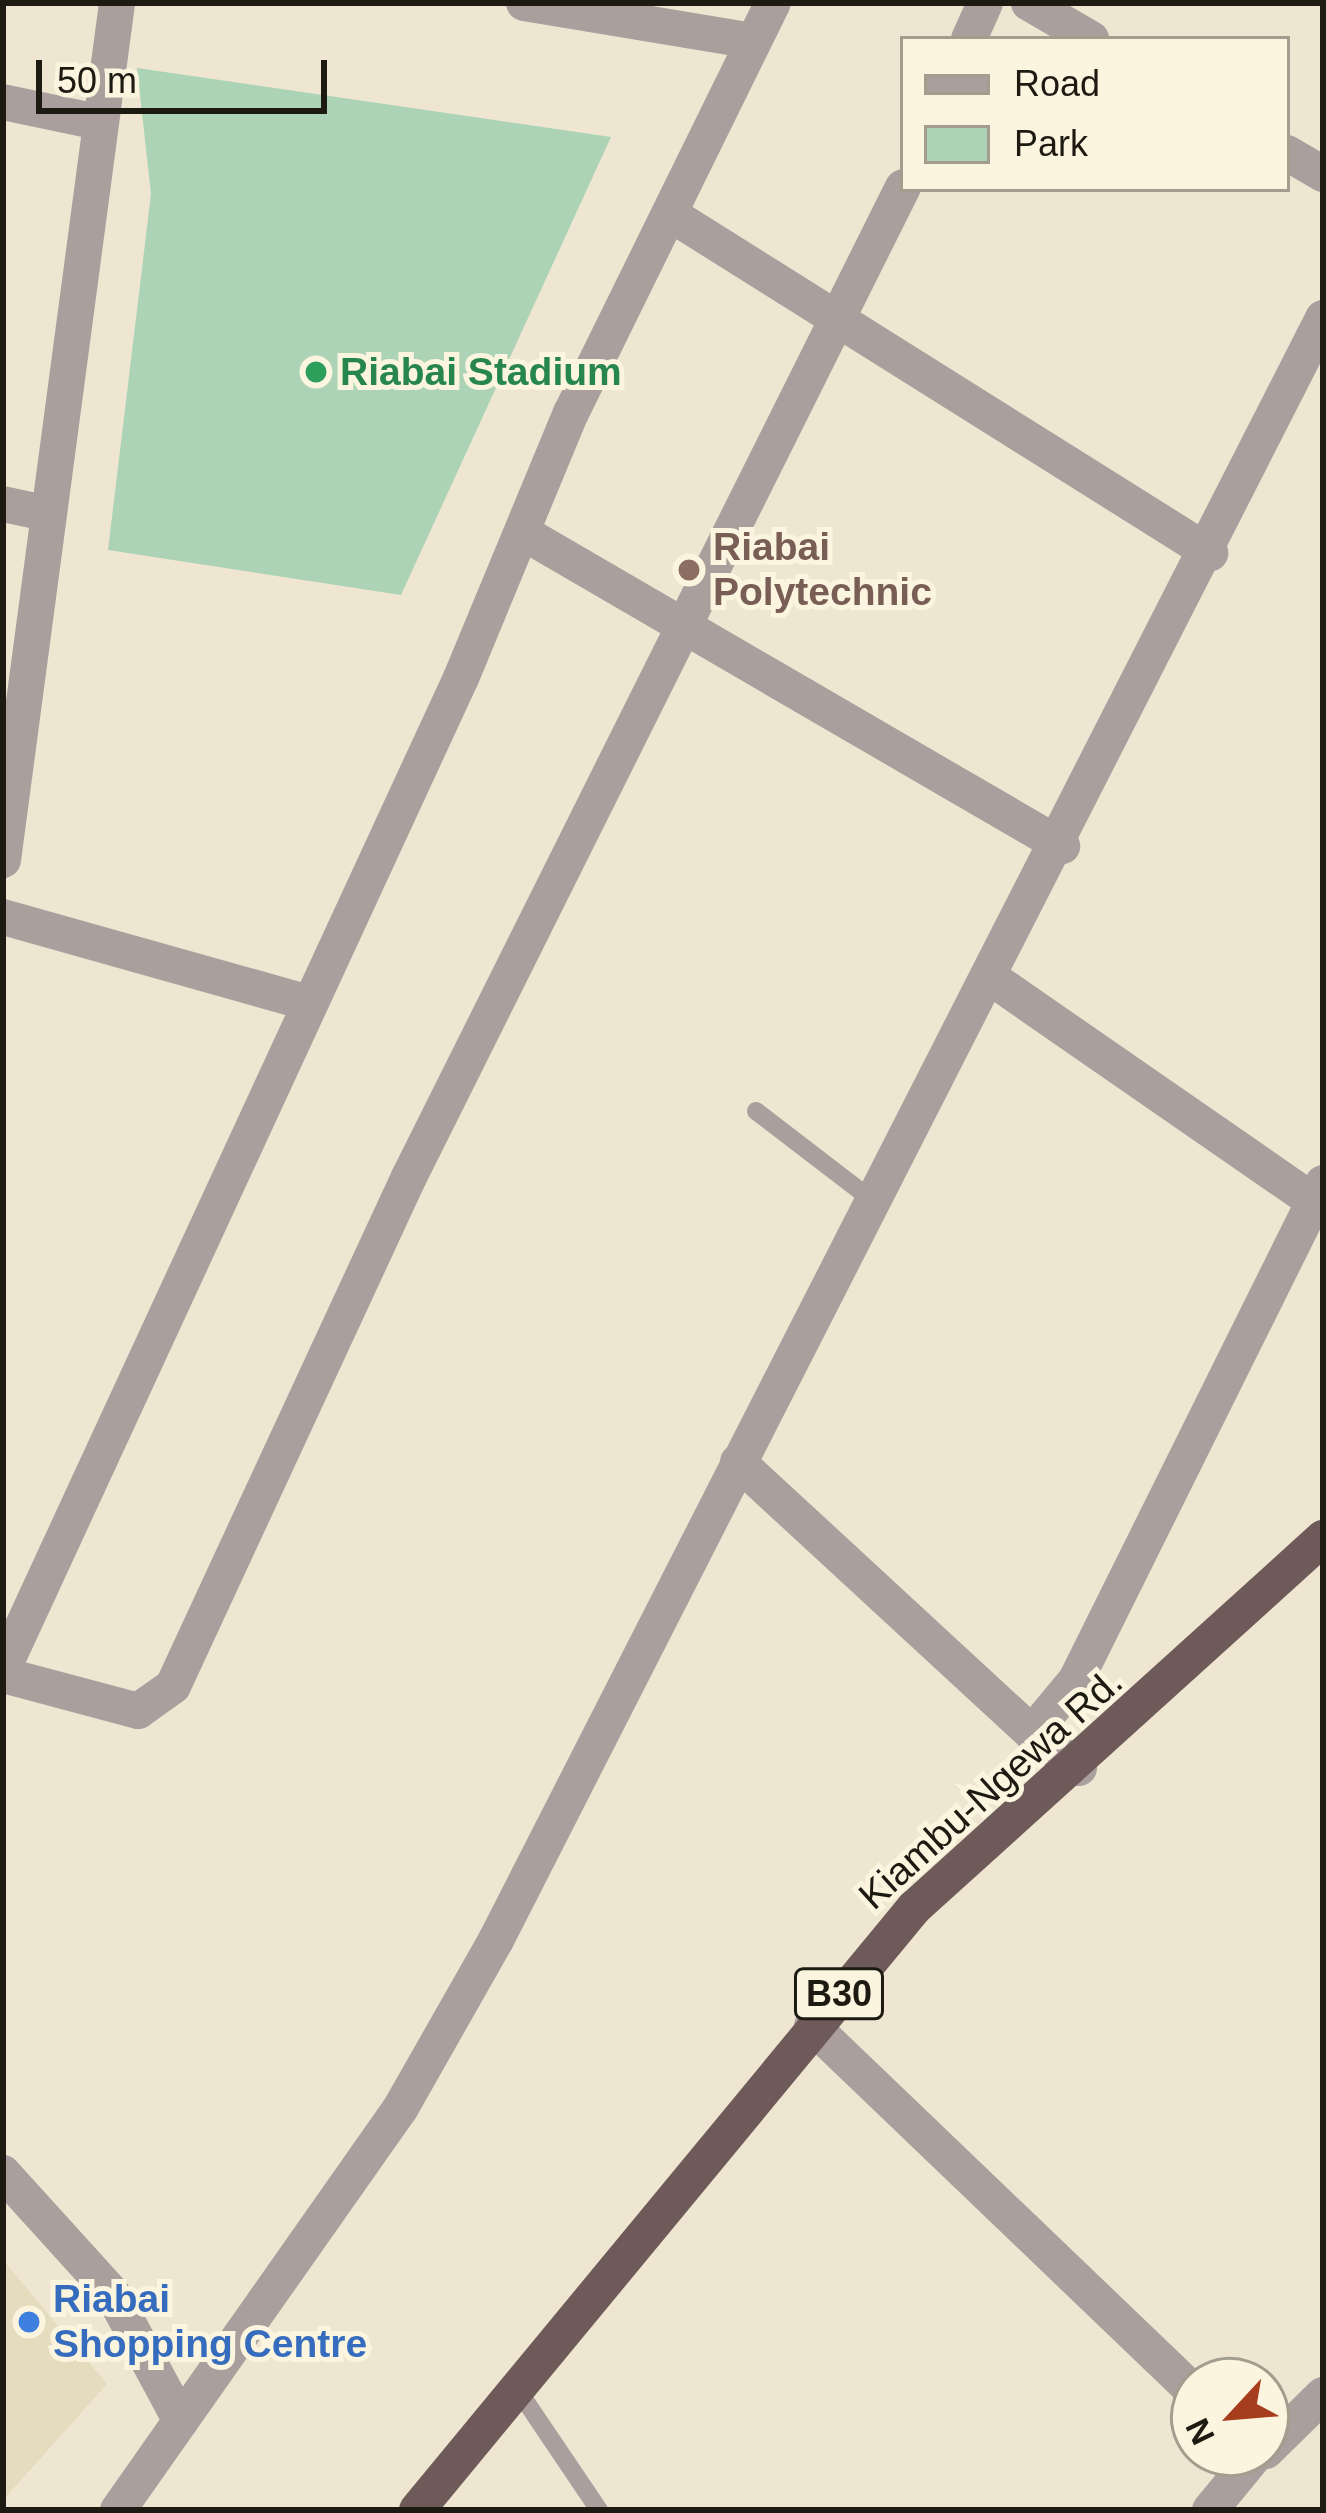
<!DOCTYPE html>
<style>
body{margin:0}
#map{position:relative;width:1326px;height:2513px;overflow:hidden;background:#eee6d1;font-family:Helvetica,sans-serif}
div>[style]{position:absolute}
.built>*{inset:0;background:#e5dbbe}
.green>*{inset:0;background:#acd3b6}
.service>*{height:18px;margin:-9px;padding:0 9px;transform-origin:9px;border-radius:9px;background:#ab9f9e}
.minor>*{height:36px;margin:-18px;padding:0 18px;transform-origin:18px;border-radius:18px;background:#ab9f9e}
.trunk>*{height:36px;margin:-18px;padding:0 18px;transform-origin:18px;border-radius:18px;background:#6e5a58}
.dots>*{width:33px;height:33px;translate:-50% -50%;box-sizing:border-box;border:6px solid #fbf4de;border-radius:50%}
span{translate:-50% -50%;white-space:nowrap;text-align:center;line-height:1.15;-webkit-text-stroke:10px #fbf4de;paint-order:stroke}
.shield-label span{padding:3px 9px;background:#fbf4de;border:3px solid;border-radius:9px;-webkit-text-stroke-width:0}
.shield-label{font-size:36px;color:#1d1a12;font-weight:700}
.leisure-label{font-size:39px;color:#27864d;font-weight:700}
.left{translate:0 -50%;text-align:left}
.education-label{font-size:39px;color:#785e54;font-weight:700}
.street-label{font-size:39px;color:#1d1a12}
.shop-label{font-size:39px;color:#366cbe;font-weight:700}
.frame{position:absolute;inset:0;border:6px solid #1d1a12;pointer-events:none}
.legend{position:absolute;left:900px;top:36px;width:390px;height:156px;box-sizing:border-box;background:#fbf4de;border:3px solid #a29d8c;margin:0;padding:15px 21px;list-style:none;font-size:36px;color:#1d1a12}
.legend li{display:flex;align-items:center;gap:24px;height:60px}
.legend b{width:60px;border:3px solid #a29d8c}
.north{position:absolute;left:1170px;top:2357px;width:120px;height:120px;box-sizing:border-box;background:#fbf4de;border:3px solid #a29d8c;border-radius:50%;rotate:244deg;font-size:33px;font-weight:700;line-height:48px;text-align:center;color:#1d1a12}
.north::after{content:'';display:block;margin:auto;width:42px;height:54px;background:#a63e1e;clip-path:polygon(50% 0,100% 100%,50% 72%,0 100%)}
.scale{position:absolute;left:36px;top:60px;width:291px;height:54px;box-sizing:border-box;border:6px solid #1d1a12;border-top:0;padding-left:15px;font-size:36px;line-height:42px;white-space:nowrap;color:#1d1a12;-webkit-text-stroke:9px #fbf4de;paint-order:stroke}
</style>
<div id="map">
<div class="built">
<i style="clip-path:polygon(3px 2260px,107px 2384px,3px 2500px)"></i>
</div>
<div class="green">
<i style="clip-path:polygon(137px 68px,611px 137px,401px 595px,108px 550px,151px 194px)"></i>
</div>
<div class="service">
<i style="left:756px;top:1111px;width:151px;rotate:37.5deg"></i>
<i style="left:520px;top:2393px;width:141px;rotate:56deg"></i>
</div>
<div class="minor">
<i style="left:524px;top:3px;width:232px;rotate:9.4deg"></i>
<i style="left:1029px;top:3px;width:72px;rotate:30.1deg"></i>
<i style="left:969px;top:39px;width:39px;rotate:-66deg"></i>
<i style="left:3px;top:102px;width:97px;rotate:11.9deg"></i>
<i style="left:1287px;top:153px;width:42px;rotate:30.3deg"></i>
<i style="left:670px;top:214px;width:638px;rotate:32.12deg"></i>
<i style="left:3px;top:504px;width:43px;rotate:12.1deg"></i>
<i style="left:522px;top:532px;width:625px;rotate:30.18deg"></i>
<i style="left:3px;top:860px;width:865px;rotate:-82.42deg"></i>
<i style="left:3px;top:917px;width:315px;rotate:15.7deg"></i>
<i style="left:994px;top:980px;width:400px;rotate:34.7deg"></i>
<i style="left:738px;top:1462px;width:400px;rotate:42.7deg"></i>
<i style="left:3px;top:1669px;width:1092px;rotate:-65.2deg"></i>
<i style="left:461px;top:678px;width:287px;rotate:-67.5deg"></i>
<i style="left:571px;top:413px;width:457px;rotate:-63.8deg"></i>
<i style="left:3px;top:1675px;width:140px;rotate:14.9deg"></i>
<i style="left:138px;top:1711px;width:43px;rotate:-35.5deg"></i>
<i style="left:173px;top:1686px;width:561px;rotate:-65.13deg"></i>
<i style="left:409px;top:1177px;width:1106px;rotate:-63.48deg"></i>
<i style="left:1079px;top:1768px;width:59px;rotate:-143.3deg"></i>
<i style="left:1032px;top:1733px;width:69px;rotate:-50.3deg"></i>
<i style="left:1076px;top:1680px;width:555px;rotate:-63.57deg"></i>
<i style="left:812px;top:2026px;width:529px;rotate:43.77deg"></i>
<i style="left:3px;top:2173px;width:162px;rotate:47.8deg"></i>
<i style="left:112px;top:2293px;width:145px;rotate:61.7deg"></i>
<i style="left:1266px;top:2451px;width:80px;rotate:-44.5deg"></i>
<i style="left:118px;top:2510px;width:490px;rotate:-54.9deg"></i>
<i style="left:400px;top:2109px;width:194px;rotate:-60.4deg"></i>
<i style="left:496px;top:1940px;width:1821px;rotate:-62.98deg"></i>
<i style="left:1210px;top:2510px;width:74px;rotate:-50.5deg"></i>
</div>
<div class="trunk">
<i style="left:417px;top:2510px;width:781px;rotate:-50.46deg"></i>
<i style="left:914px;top:1908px;width:552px;rotate:-42.13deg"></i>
</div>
<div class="dots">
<i style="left:316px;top:372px;background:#2e9e5b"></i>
<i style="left:689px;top:570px;background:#8d6e63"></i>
<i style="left:29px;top:2322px;background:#3f7fe0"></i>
</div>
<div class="shield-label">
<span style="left:839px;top:1994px">B30</span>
</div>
<div class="leisure-label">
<span class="left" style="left:340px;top:372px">Riabai Stadium</span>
</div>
<div class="education-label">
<span class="left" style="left:713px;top:570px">Riabai<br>Polytechnic</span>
</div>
<div class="street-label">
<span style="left:991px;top:1789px;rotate:-42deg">Kiambu-Ngewa Rd.</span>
</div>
<div class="shop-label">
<span class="left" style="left:53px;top:2322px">Riabai<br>Shopping Centre</span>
</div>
<div class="frame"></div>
<ul class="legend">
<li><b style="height:15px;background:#ab9f9e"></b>Road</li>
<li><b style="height:33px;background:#acd3b6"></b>Park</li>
</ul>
<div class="north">N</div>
<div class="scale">50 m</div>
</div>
